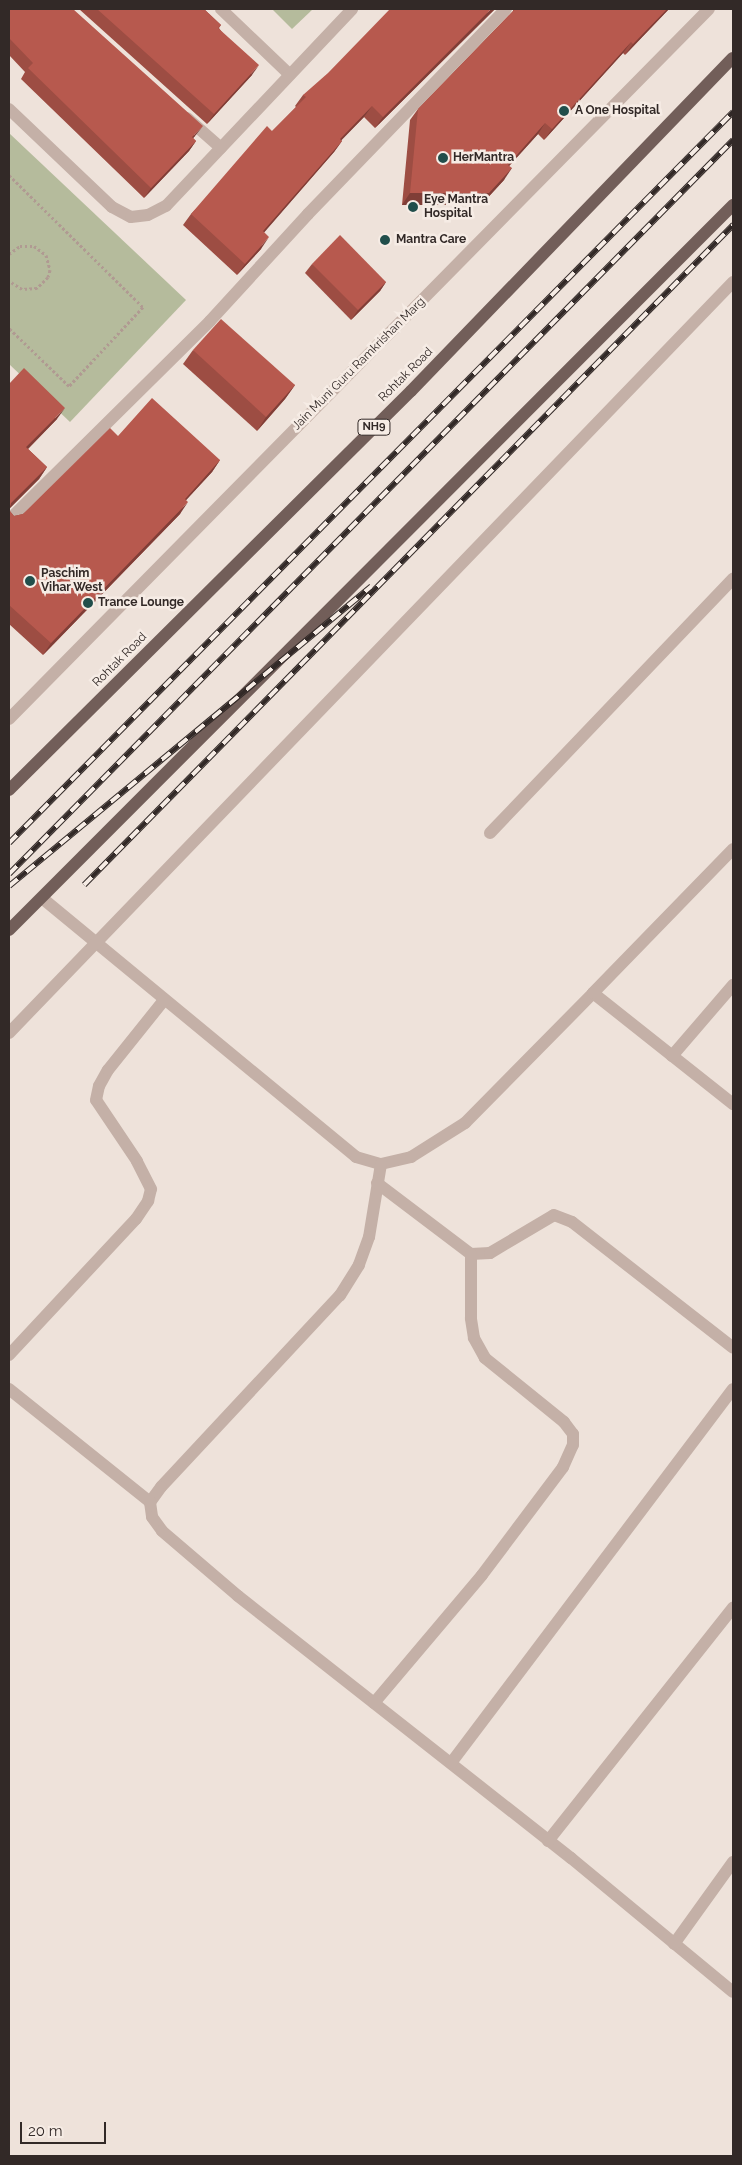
<!DOCTYPE html>
<style>
body{margin:0}
#map{position:relative;width:742px;height:2165px;overflow:hidden;background:#eee2da;font-family:Raleway,sans-serif}
div>[style]{position:absolute}
.green>*{inset:0;background:#b5bb9c}
.path>*{height:3px;margin-top:-1.5px;transform-origin:0;background:repeating-linear-gradient(90deg,#b09a92 0 2.5px,transparent 0 5px)}
.minor>*{height:12px;margin:-6px;padding:0 6px;transform-origin:6px;border-radius:6px;background:#c4b0a7}
.primary>*{height:12px;margin:-6px;padding:0 6px;transform-origin:6px;border-radius:6px;background:#725e59}
.rail>*{height:5.5px;margin-top:-2.75px;transform-origin:0;background:repeating-linear-gradient(90deg,#f6ece5 0 11px,#322927 0 22px);box-sizing:border-box;border-block:1px solid #322927}
.wall>*{inset:0;background:#9d4d43}
.shaded-wall>*{inset:0;background:#803e37}
.building>*{inset:0;background:#b7594e}
.dots>*{width:14px;height:14px;translate:-50% -50%;box-sizing:border-box;border:2px solid #f6ece5;border-radius:50%}
span{translate:-50% -50%;white-space:nowrap;text-align:center;line-height:1.15;-webkit-text-stroke:5px #f6ece5;paint-order:stroke}
.shield-label span{padding:1px 4px;background:#f6ece5;border:1px solid;border-radius:4px;-webkit-text-stroke-width:0}
.shield-label{font-size:11px;color:#322927;font-weight:700}
.poi-label{font-size:12px;color:#322927;font-weight:700}
.left{translate:0 -50%;text-align:left}
.street-label{font-size:12px;color:#322927}
.frame{position:absolute;inset:0;border:10px solid #322927;pointer-events:none}
.scale{position:absolute;left:20px;top:2122px;width:86px;height:22px;box-sizing:border-box;border:2px solid #322927;border-top:0;padding-left:6px;font-size:15px;line-height:18px;white-space:nowrap;color:#322927;-webkit-text-stroke:4px #f6ece5;paint-order:stroke}
</style>
<div id="map">
<div class="green">
<i style="clip-path:polygon(272px 9px,313px 9px,292px 29px)"></i>
<i style="clip-path:polygon(9px 133px,186px 300px,70px 422px,9px 364px)"></i>
</div>
<div class="path">
<i style="left:9px;top:175px;width:188px;rotate:44.6deg"></i>
<i style="left:143px;top:307px;width:108px;rotate:133.1deg"></i>
<i style="left:69px;top:386px;width:83px;rotate:-136deg"></i>
<i style="left:9px;top:254px;width:14px;rotate:-36deg"></i>
<i style="left:20px;top:246px;width:14px"></i>
<i style="left:34px;top:246px;width:15px;rotate:37deg"></i>
<i style="left:46px;top:255px;width:16px;rotate:75deg"></i>
<i style="left:50px;top:270px;width:7px;rotate:106deg"></i>
<i style="left:48px;top:277px;width:16px;rotate:135deg"></i>
<i style="left:37px;top:288px;width:15px;rotate:176deg"></i>
<i style="left:22px;top:289px;width:15px;rotate:-148deg"></i>
</div>
<div class="minor">
<i style="left:221px;top:9px;width:95px;rotate:43.7deg"></i>
<i style="left:9px;top:109px;width:142px;rotate:43.6deg"></i>
<i style="left:112px;top:207px;width:21px;rotate:28deg"></i>
<i style="left:131px;top:217px;width:17px;rotate:-7deg"></i>
<i style="left:148px;top:215px;width:20px;rotate:-27deg"></i>
<i style="left:166px;top:206px;width:271px;rotate:-46.6deg"></i>
<i style="left:187px;top:118px;width:45px;rotate:41.4deg"></i>
<i style="left:9px;top:520px;width:283px;rotate:-44.7deg"></i>
<i style="left:210px;top:321px;width:145px;rotate:-47.5deg"></i>
<i style="left:308px;top:214px;width:285px;rotate:-46deg"></i>
<i style="left:9px;top:719px;width:997px;rotate:-45.41deg"></i>
<i style="left:490px;top:833px;width:352px;rotate:-46.3deg"></i>
<i style="left:42px;top:898px;width:407px;rotate:39.5deg"></i>
<i style="left:356px;top:1157px;width:26px;rotate:16deg"></i>
<i style="left:381px;top:1164px;width:31px;rotate:-13deg"></i>
<i style="left:411px;top:1157px;width:64px;rotate:-32.2deg"></i>
<i style="left:465px;top:1123px;width:182px;rotate:-45.4deg"></i>
<i style="left:593px;top:993px;width:179px;rotate:38.4deg"></i>
<i style="left:593px;top:993px;width:201px;rotate:-45.8deg"></i>
<i style="left:9px;top:1033px;width:1043px;rotate:-46.05deg"></i>
<i style="left:672px;top:1056px;width:94px;rotate:-49.3deg"></i>
<i style="left:381px;top:1164px;width:74px;rotate:99.3deg"></i>
<i style="left:369px;top:1237px;width:30px;rotate:110deg"></i>
<i style="left:359px;top:1265px;width:36px;rotate:122deg"></i>
<i style="left:340px;top:1295px;width:262px;rotate:133deg"></i>
<i style="left:161px;top:1487px;width:19px;rotate:126deg"></i>
<i style="left:150px;top:1502px;width:15px;rotate:82deg"></i>
<i style="left:152px;top:1517px;width:17px;rotate:54deg"></i>
<i style="left:162px;top:1531px;width:100px;rotate:40.5deg"></i>
<i style="left:238px;top:1596px;width:424px;rotate:38.2deg"></i>
<i style="left:571px;top:1858px;width:210px;rotate:39.6deg"></i>
<i style="left:377px;top:1183px;width:118px;rotate:37.1deg"></i>
<i style="left:471px;top:1254px;width:19px;rotate:-3deg"></i>
<i style="left:490px;top:1253px;width:74px;rotate:-30.7deg"></i>
<i style="left:554px;top:1215px;width:19px;rotate:21deg"></i>
<i style="left:572px;top:1222px;width:204px;rotate:38deg"></i>
<i style="left:9px;top:1355px;width:186px;rotate:-47deg"></i>
<i style="left:136px;top:1219px;width:22px;rotate:-56deg"></i>
<i style="left:148px;top:1201px;width:12px;rotate:-76deg"></i>
<i style="left:151px;top:1189px;width:31px;rotate:-117deg"></i>
<i style="left:137px;top:1161px;width:73px;rotate:-123.9deg"></i>
<i style="left:96px;top:1100px;width:14px;rotate:-78deg"></i>
<i style="left:99px;top:1086px;width:18px;rotate:-61deg"></i>
<i style="left:108px;top:1070px;width:90px;rotate:-51.3deg"></i>
<i style="left:9px;top:1389px;width:181px;rotate:38.7deg"></i>
<i style="left:374px;top:1703px;width:167px;rotate:-49.8deg"></i>
<i style="left:482px;top:1575px;width:135px;rotate:-53.1deg"></i>
<i style="left:563px;top:1467px;width:24px;rotate:-66deg"></i>
<i style="left:573px;top:1445px;width:11px;rotate:-90deg"></i>
<i style="left:573px;top:1434px;width:15px;rotate:-127deg"></i>
<i style="left:564px;top:1422px;width:102px;rotate:-141deg"></i>
<i style="left:485px;top:1358px;width:23px;rotate:-119deg"></i>
<i style="left:474px;top:1338px;width:20px;rotate:-99deg"></i>
<i style="left:471px;top:1318px;width:64px;rotate:-90deg"></i>
<i style="left:451px;top:1763px;width:468px;rotate:-53deg"></i>
<i style="left:548px;top:1841px;width:298px;rotate:-51.6deg"></i>
<i style="left:674px;top:1944px;width:101px;rotate:-54.3deg"></i>
</div>
<div class="primary">
<i style="left:9px;top:790px;width:566px;rotate:-44.79deg"></i>
<i style="left:411px;top:391px;width:463px;rotate:-46deg"></i>
<i style="left:9px;top:930px;width:1025px;rotate:-45.04deg"></i>
</div>
<div class="rail">
<i style="left:9px;top:843px;width:1029px;rotate:-45.28deg"></i>
<i style="left:9px;top:874px;width:1031px;rotate:-45.39deg"></i>
<i style="left:84px;top:885px;width:926px;rotate:-45.48deg"></i>
<i style="left:9px;top:886px;width:470px;rotate:-39.6deg"></i>
</div>
<div class="wall">
<i style="clip-path:polygon(9px 9px,195px 136px,193px 138px,196px 141px,189px 151px,144px 198px,21px 79px,25px 72px,9px 55px)"></i>
<i style="clip-path:polygon(79px 9px,204px 9px,221px 25px,219px 28px,252px 75px,207px 124px)"></i>
<i style="clip-path:polygon(495px 9px,375px 128px,364px 117px,341px 140px,342px 141px,334px 152px,264px 232px,261px 249px,237px 275px,183px 225px,191px 214px,296px 107px,295px 106px,303px 95px)"></i>
<i style="clip-path:polygon(513px 9px,669px 9px,625px 55px,623px 53px,544px 140px,538px 134px,509px 166px,504px 180px,481px 205px,402px 205px,410px 120px,418px 109px,513px 11px)"></i>
<i style="clip-path:polygon(312px 264px,386px 282px,380px 291px,351px 320px,305px 273px)"></i>
<i style="clip-path:polygon(193px 350px,295px 385px,285px 399px,257px 431px,183px 364px)"></i>
<i style="clip-path:polygon(9px 384px,57px 419px,28px 449px,47px 467px,39px 479px,10px 508px,9px 510px,14px 516px,23px 514px,118px 436px,220px 460px,212px 472px,186px 500px,180px 514px,43px 655px,9px 624px)"></i>
</div>
<div class="shaded-wall">
<i style="clip-path:polygon(491px 9px,495px 9px,375px 128px,383px 117px)"></i>
<i style="clip-path:polygon(667px 9px,669px 9px,625px 55px,633px 44px)"></i>
<i style="clip-path:polygon(631px 42px,623px 53px,544px 140px,552px 129px)"></i>
<i style="clip-path:polygon(259px 65px,252px 75px,207px 124px,214px 114px)"></i>
<i style="clip-path:polygon(372px 106px,364px 117px,332px 150px,340px 139px)"></i>
<i style="clip-path:polygon(545px 123px,538px 134px,500px 176px,508px 165px)"></i>
<i style="clip-path:polygon(203px 126px,195px 136px,185px 147px,192px 137px)"></i>
<i style="clip-path:polygon(196px 141px,189px 151px,144px 198px,151px 188px)"></i>
<i style="clip-path:polygon(342px 141px,334px 152px,255px 243px,263px 231px)"></i>
<i style="clip-path:polygon(512px 168px,504px 180px,481px 205px,402px 205px,410px 193px)"></i>
<i style="clip-path:polygon(269px 237px,261px 249px,237px 275px,245px 264px)"></i>
<i style="clip-path:polygon(386px 282px,380px 291px,351px 320px,358px 310px)"></i>
<i style="clip-path:polygon(295px 385px,285px 399px,257px 431px,266px 417px)"></i>
<i style="clip-path:polygon(65px 408px,57px 419px,18px 459px,26px 447px)"></i>
<i style="clip-path:polygon(220px 460px,212px 472px,177px 510px,185px 499px)"></i>
<i style="clip-path:polygon(47px 467px,39px 479px,9px 509px,11px 503px)"></i>
<i style="clip-path:polygon(188px 502px,180px 514px,43px 655px,51px 643px)"></i>
</div>
<div class="building">
<i style="clip-path:polygon(9px 9px,73px 9px,203px 126px,192px 137px,196px 141px,151px 188px,28px 68px,33px 63px,9px 38px)"></i>
<i style="clip-path:polygon(97px 9px,204px 9px,221px 25px,218px 28px,259px 65px,214px 114px)"></i>
<i style="clip-path:polygon(390px 9px,491px 9px,383px 117px,372px 106px,340px 139px,342px 141px,263px 231px,269px 237px,245px 264px,191px 214px,267px 126px,272px 131px,306px 97px,303px 95px,328px 73px)"></i>
<i style="clip-path:polygon(515px 9px,667px 9px,633px 44px,631px 42px,552px 129px,545px 123px,508px 165px,512px 168px,489px 193px,410px 193px,418px 109px)"></i>
<i style="clip-path:polygon(340px 235px,386px 282px,358px 310px,312px 264px)"></i>
<i style="clip-path:polygon(221px 319px,295px 385px,266px 417px,193px 350px)"></i>
<i style="clip-path:polygon(24px 368px,65px 408px,26px 447px,47px 467px,11px 503px,9px 510px,14px 516px,23px 514px,110px 428px,118px 436px,152px 398px,220px 460px,185px 499px,188px 502px,51px 643px,9px 605px,9px 384px)"></i>
</div>
<div class="dots">
<i style="left:564px;top:111px;background:#214e4b"></i>
<i style="left:443px;top:158px;background:#214e4b"></i>
<i style="left:413px;top:207px;background:#214e4b"></i>
<i style="left:385px;top:240px;background:#214e4b"></i>
<i style="left:30px;top:581px;background:#214e4b"></i>
<i style="left:88px;top:603px;background:#214e4b"></i>
</div>
<div class="shield-label">
<span style="left:374px;top:427px">NH9</span>
</div>
<div class="poi-label">
<span class="left" style="left:575px;top:111px">A One Hospital</span>
<span class="left" style="left:453px;top:158px">HerMantra</span>
<span class="left" style="left:424px;top:207px">Eye Mantra<br>Hospital</span>
<span class="left" style="left:396px;top:240px">Mantra Care</span>
<span class="left" style="left:41px;top:581px">Paschim<br>Vihar West</span>
<span class="left" style="left:98px;top:603px">Trance Lounge</span>
</div>
<div class="street-label">
<span style="left:359px;top:364px;rotate:-45deg">Jain Muni Guru Ramkrishan Marg</span>
<span style="left:406px;top:375px;rotate:-45deg">Rohtak Road</span>
<span style="left:120px;top:660px;rotate:-45deg">Rohtak Road</span>
</div>
<div class="frame"></div>
<div class="scale">20 m</div>
</div>
